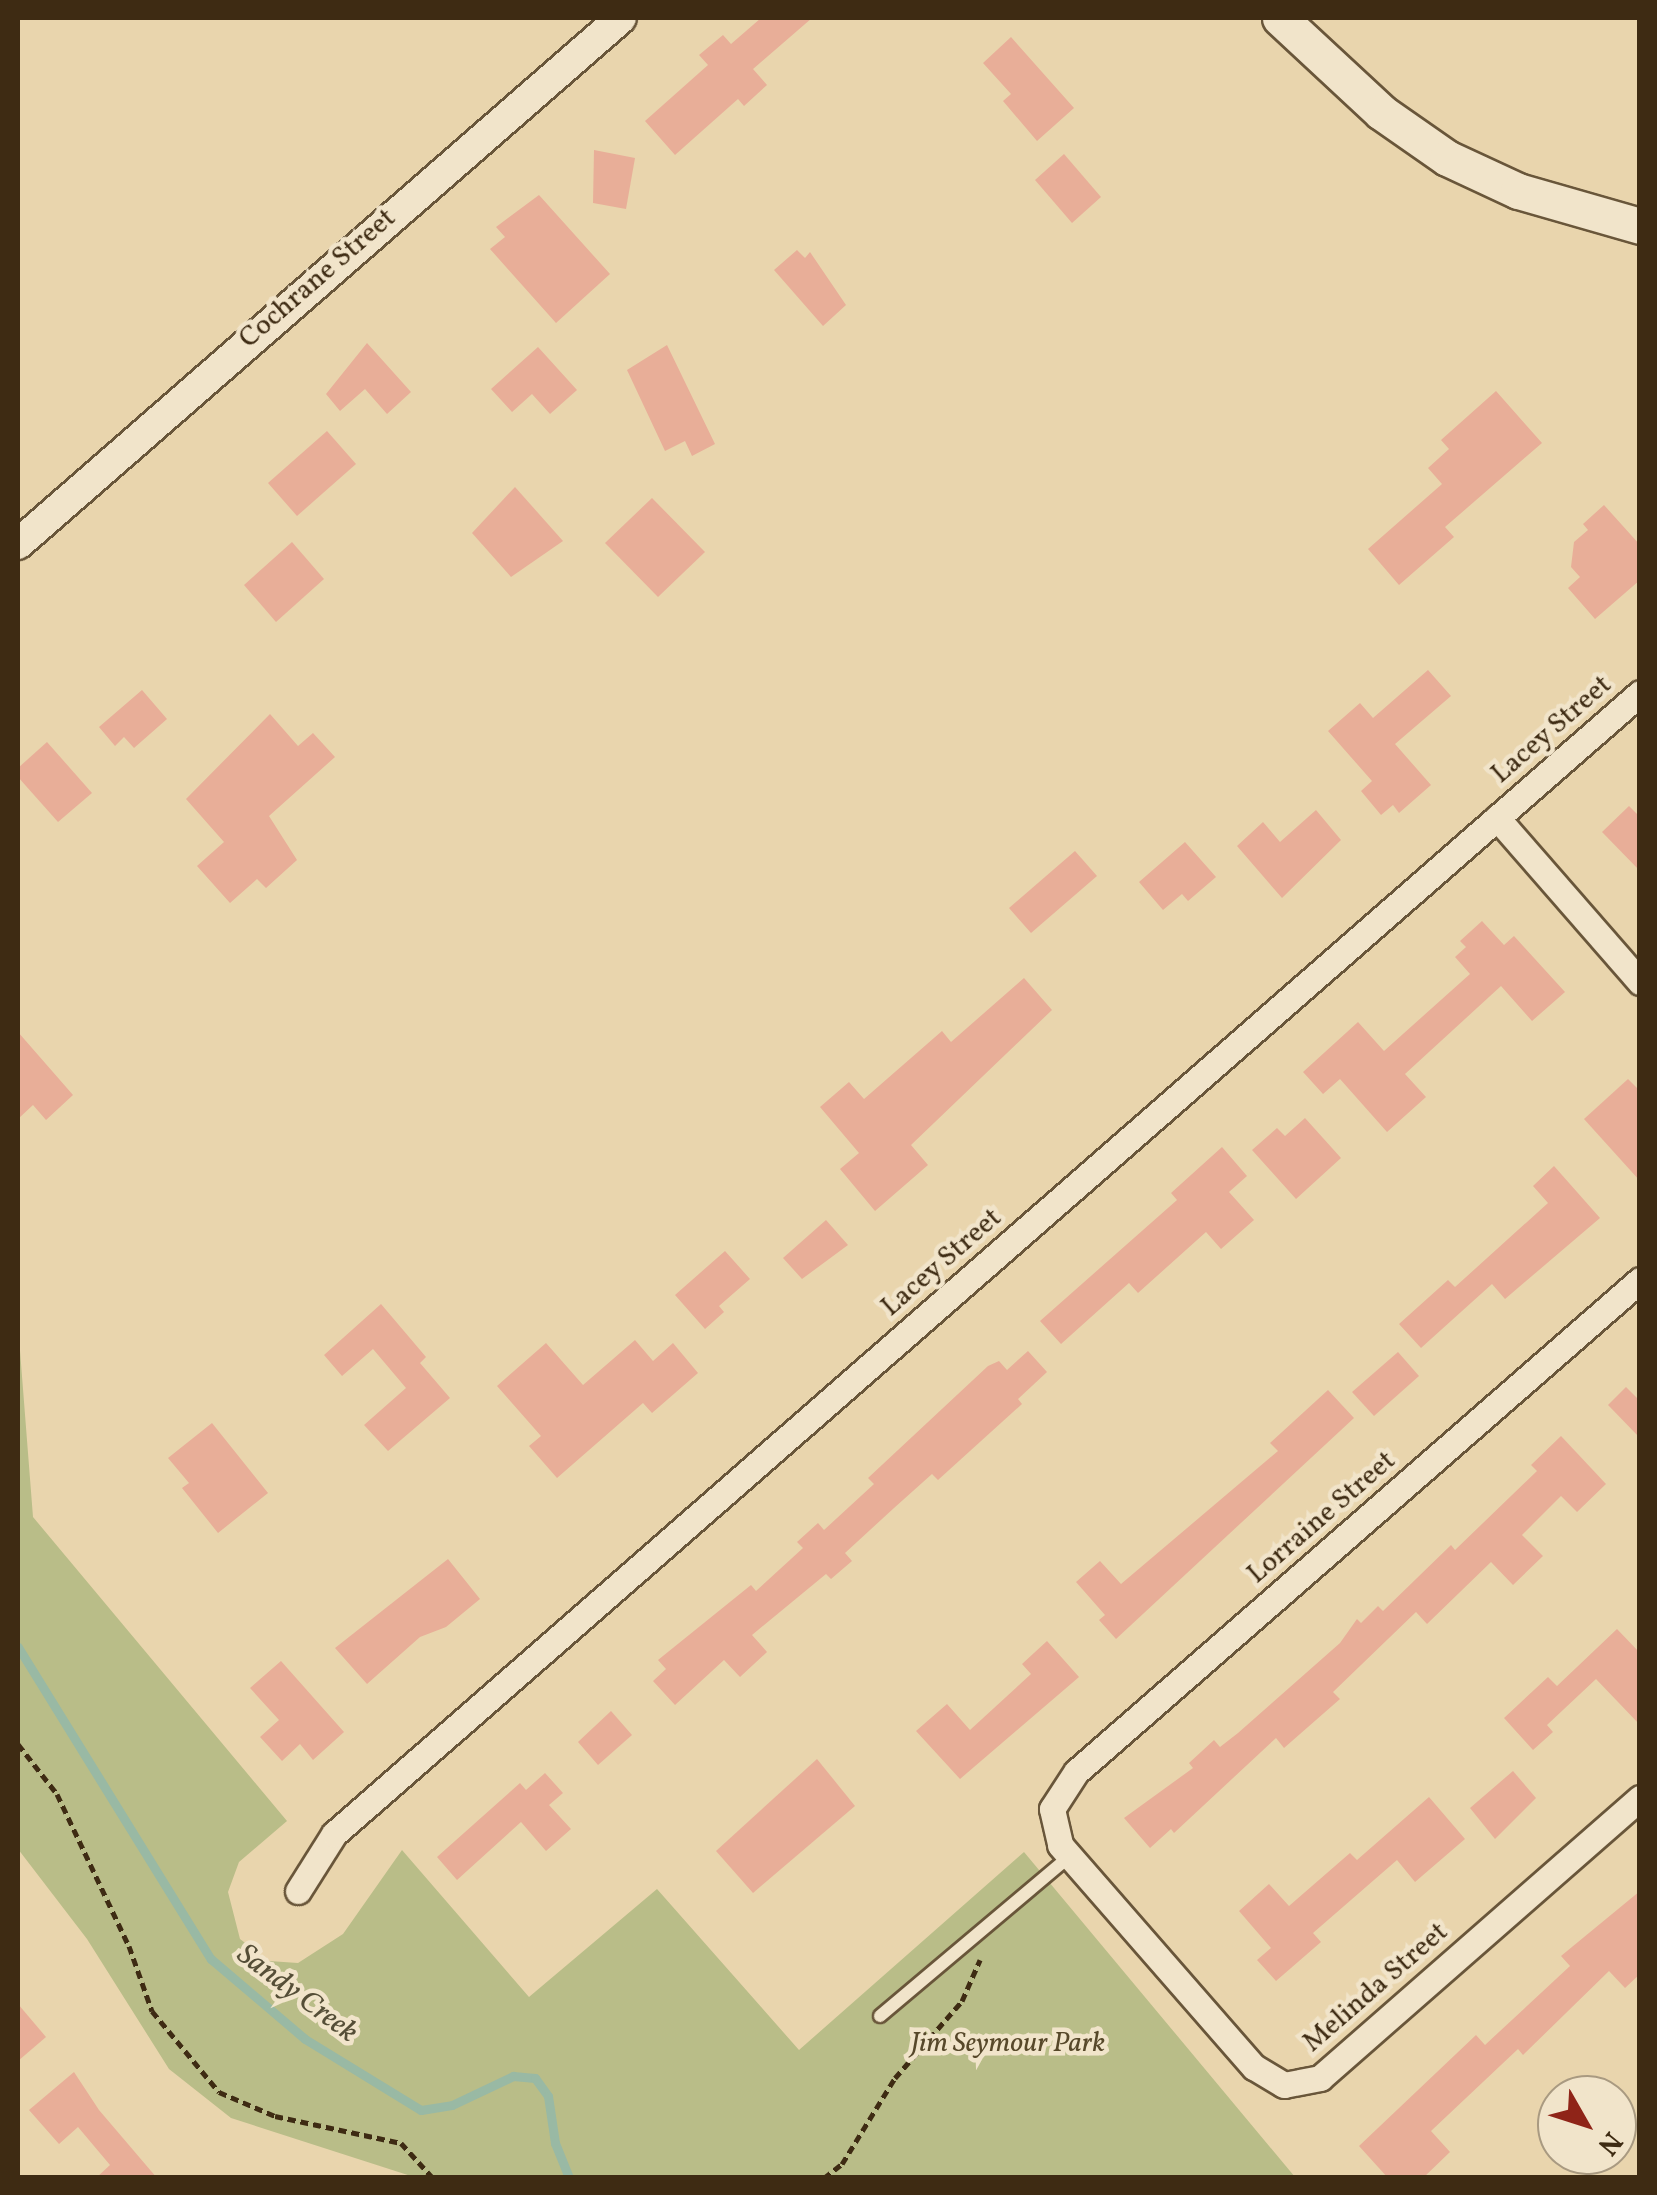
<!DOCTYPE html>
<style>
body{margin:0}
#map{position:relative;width:1657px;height:2195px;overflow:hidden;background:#e9d5ad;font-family:Vollkorn,serif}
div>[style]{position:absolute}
.green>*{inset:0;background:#b9bd88}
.stream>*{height:9px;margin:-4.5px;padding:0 4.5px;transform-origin:4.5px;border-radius:4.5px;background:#99b9a4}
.building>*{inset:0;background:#e8ae98}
.path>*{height:5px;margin-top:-2.5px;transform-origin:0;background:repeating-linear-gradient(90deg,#3e2b13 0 8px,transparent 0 13px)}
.roads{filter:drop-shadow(2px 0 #69563a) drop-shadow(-2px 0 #69563a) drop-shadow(0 2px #69563a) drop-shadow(0 -2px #69563a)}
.service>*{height:12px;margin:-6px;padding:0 6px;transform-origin:6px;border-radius:6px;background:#f1e4ca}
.minor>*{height:25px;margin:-12.5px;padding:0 12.5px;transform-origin:12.5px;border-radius:12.5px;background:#f1e4ca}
.tertiary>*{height:30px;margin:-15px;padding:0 15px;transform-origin:15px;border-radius:15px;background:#f1e4ca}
.secondary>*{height:35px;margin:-17.5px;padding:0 17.5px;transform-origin:17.5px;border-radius:17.5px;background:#f1e4ca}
span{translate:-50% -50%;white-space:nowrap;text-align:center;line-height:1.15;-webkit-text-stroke:9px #f1e4ca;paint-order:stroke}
.street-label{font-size:28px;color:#3e2b13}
.park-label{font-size:28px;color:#57482a;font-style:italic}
.water-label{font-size:30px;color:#554e37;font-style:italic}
.frame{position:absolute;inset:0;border:20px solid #3e2b13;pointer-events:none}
.north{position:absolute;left:1537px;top:2075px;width:100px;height:100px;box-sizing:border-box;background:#f1e4ca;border:2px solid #a99a81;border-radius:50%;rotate:129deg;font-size:28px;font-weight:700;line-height:40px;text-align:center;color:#3e2b13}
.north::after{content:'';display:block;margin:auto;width:35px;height:45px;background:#8f2418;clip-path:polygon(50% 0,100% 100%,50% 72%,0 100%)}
</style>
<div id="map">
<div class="green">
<i style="clip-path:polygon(18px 1325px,33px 1517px,287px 1821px,239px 1862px,228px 1892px,240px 1939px,269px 1961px,298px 1963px,343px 1934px,402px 1850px,529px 1997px,657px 1889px,799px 2050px,1024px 1852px,1295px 2177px,414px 2177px,231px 2118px,169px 2069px,87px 1939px,18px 1849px)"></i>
</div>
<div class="stream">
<i style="left:18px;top:1647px;width:367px;rotate:58.3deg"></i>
<i style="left:211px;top:1959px;width:123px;rotate:40.4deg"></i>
<i style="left:305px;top:2039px;width:136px;rotate:31.5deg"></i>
<i style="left:421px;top:2110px;width:31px;rotate:-9deg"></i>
<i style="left:452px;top:2105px;width:68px;rotate:-25.4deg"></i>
<i style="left:513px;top:2076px;width:22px;rotate:5deg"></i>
<i style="left:535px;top:2078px;width:22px;rotate:54deg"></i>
<i style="left:548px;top:2096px;width:48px;rotate:81.5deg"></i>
<i style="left:555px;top:2143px;width:38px;rotate:68deg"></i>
</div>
<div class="building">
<i style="clip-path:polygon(761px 18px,812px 18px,753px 69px,767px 85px,744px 106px,738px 99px,675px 155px,645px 121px,708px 65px,699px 55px,723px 35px,731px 44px)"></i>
<i style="clip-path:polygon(1011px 37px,1074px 108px,1037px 141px,1003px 101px,1011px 94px,983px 63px)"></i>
<i style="clip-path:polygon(594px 150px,635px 158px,626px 209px,593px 203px)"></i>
<i style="clip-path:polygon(1064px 154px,1101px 197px,1072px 223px,1035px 180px)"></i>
<i style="clip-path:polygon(539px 195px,610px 274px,556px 323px,490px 249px,505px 237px,496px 227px)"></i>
<i style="clip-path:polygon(797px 250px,805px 258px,810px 252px,846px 305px,823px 326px,774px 270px)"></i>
<i style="clip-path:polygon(367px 343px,411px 392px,387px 414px,365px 389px,340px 411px,326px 394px)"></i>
<i style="clip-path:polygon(667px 345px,715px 444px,692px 456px,685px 441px,665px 451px,627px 370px)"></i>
<i style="clip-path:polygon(538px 347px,577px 390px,550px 414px,532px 394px,512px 412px,491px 389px)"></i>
<i style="clip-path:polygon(1496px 391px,1542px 443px,1445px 527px,1454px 537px,1399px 585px,1368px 549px,1442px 484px,1428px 468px,1449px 449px,1441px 440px)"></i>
<i style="clip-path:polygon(327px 431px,356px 464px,297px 516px,268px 483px)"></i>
<i style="clip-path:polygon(515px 487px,563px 541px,511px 577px,472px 533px)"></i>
<i style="clip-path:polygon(652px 498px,705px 552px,658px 597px,605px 543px)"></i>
<i style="clip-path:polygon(1604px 505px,1640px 545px,1640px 580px,1595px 619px,1568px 588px,1580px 577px,1571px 567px,1574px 542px,1588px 530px,1583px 524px)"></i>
<i style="clip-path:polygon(292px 542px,324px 579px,276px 622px,244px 585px)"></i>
<i style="clip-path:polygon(1428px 670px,1451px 696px,1395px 744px,1431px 785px,1399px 813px,1393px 805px,1381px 815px,1361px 791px,1372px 781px,1328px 731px,1360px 703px,1373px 718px)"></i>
<i style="clip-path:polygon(142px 690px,167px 719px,134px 748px,124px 737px,115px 746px,99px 727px)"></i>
<i style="clip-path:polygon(270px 714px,298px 746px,313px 733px,335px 757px,269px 816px,297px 860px,266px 888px,257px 879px,230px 903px,197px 866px,224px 842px,186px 799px)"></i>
<i style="clip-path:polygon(47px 742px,92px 793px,58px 822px,18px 777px,18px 768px)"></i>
<i style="clip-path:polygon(1629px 806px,1640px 817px,1640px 871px,1602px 832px)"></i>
<i style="clip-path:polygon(1316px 810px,1341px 840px,1282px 898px,1237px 846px,1263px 822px,1280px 842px)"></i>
<i style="clip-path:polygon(1185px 842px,1216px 877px,1188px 901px,1182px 894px,1163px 910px,1139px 882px)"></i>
<i style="clip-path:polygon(1075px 851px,1097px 876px,1031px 933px,1009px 908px)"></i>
<i style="clip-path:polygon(1482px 921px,1504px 945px,1514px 936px,1565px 992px,1532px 1021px,1501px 986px,1405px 1074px,1426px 1097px,1387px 1132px,1340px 1079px,1323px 1094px,1303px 1072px,1358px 1022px,1384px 1051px,1470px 974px,1455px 957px,1466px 947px,1460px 941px)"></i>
<i style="clip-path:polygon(1024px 978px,1052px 1010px,911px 1145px,928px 1165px,875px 1211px,840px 1169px,859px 1153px,820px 1107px,849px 1082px,864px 1099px,942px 1031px,951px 1042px)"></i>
<i style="clip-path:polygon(18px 1032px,73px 1095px,46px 1120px,33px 1105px,18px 1119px)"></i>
<i style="clip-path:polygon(1628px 1079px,1640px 1091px,1640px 1181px,1584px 1119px)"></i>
<i style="clip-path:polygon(1305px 1118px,1341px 1158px,1296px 1199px,1252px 1150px,1277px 1128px,1285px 1136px)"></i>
<i style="clip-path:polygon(1222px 1147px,1247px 1176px,1229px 1192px,1254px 1220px,1221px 1249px,1206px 1232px,1138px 1293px,1129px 1283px,1061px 1344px,1040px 1321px,1177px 1200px,1171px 1193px)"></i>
<i style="clip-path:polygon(1554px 1166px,1600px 1218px,1505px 1299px,1492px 1284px,1421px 1348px,1399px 1324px,1448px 1280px,1455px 1287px,1548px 1203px,1533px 1186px)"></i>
<i style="clip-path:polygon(826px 1220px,848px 1245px,802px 1279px,783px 1258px)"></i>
<i style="clip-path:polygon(725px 1251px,750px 1279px,719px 1306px,724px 1312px,705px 1329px,675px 1295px)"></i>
<i style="clip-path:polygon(381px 1304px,426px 1357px,420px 1363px,450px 1398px,388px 1451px,364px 1425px,406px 1388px,373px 1349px,342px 1376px,324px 1355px)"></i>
<i style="clip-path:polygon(635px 1340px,653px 1361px,673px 1343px,698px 1373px,652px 1413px,643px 1403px,557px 1478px,529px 1446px,541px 1436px,497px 1386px,546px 1343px,583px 1385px)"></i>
<i style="clip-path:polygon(1028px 1351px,1047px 1372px,1018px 1399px,1022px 1404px,938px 1480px,932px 1474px,894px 1508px,845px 1553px,852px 1561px,831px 1579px,826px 1574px,752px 1635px,767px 1652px,740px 1677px,724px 1660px,675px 1705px,653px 1681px,666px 1669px,658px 1660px,751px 1585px,756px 1591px,803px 1548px,797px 1542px,818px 1523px,824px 1530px,874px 1484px,868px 1478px,988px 1366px,999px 1361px,1007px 1370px)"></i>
<i style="clip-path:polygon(1398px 1352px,1419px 1376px,1374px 1416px,1352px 1392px)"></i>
<i style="clip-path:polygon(1626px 1387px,1640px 1401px,1640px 1438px,1608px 1405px)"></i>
<i style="clip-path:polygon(1328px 1390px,1354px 1418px,1116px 1639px,1099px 1620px,1105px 1615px,1076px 1582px,1100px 1561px,1121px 1584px,1278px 1451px,1270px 1443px)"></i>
<i style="clip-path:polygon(212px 1423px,268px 1493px,218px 1533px,182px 1488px,189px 1483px,168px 1458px)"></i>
<i style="clip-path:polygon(1561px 1436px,1606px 1484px,1577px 1512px,1561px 1496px,1522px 1535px,1543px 1556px,1513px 1585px,1491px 1562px,1427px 1624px,1416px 1612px,1333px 1692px,1340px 1699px,1284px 1748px,1276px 1738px,1174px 1833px,1171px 1829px,1150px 1848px,1124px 1818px,1193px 1768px,1189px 1763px,1214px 1740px,1220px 1747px,1238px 1733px,1340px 1643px,1357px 1619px,1361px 1623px,1378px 1606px,1383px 1611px,1451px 1545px,1455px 1550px,1537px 1471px,1531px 1465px)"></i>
<i style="clip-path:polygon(448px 1559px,480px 1599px,446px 1627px,420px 1637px,367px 1684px,335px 1648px)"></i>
<i style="clip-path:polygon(1617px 1629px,1640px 1653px,1640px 1725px,1596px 1679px,1547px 1725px,1553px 1732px,1533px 1750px,1504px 1718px,1548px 1677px,1557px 1686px)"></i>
<i style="clip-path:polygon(1047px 1641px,1079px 1677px,960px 1779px,916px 1731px,947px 1704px,970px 1730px,1031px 1674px,1022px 1664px)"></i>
<i style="clip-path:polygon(281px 1661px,344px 1732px,313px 1760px,300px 1744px,282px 1761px,260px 1737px,279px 1720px,250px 1688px)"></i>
<i style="clip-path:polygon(611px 1711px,632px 1735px,598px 1765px,578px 1742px)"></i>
<i style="clip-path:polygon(817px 1759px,855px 1806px,753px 1893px,716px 1851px)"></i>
<i style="clip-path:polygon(1513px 1771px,1536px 1798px,1495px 1839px,1470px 1808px)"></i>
<i style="clip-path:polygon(545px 1773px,563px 1793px,549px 1805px,571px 1829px,546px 1851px,521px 1822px,457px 1880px,437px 1857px,520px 1783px,526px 1790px)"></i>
<i style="clip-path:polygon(1429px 1797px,1465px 1839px,1415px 1882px,1397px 1860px,1313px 1933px,1321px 1942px,1276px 1981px,1257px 1960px,1271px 1948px,1239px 1911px,1269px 1884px,1289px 1906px,1350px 1853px,1357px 1860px)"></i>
<i style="clip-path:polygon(1640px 1891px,1640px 1974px,1625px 1988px,1609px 1971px,1523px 2055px,1518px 2049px,1431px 2131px,1450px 2152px,1423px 2178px,1388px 2178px,1359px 2146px,1476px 2035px,1485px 2045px,1570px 1966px,1561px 1956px)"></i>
<i style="clip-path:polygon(18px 2004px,46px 2037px,18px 2061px)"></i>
<i style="clip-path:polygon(74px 2072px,99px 2110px,157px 2178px,96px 2178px,110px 2165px,78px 2127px,59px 2144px,29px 2110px)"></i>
</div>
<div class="path">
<i style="left:18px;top:1744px;width:63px;rotate:52deg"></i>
<i style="left:57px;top:1794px;width:168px;rotate:64.7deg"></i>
<i style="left:129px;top:1946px;width:69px;rotate:70.5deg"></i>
<i style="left:152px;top:2011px;width:105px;rotate:50.4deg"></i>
<i style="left:219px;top:2092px;width:61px;rotate:23.2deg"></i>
<i style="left:275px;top:2116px;width:129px;rotate:12.1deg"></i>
<i style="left:401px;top:2143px;width:47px;rotate:47.6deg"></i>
<i style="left:749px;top:2178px;width:1px"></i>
<i style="left:824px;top:2178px;width:23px;rotate:-38deg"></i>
<i style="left:842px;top:2164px;width:101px;rotate:-58.4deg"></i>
<i style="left:895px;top:2078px;width:102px;rotate:-49deg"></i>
<i style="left:962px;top:2001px;width:45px;rotate:-66.3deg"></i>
</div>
<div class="roads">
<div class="service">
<i style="left:880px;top:2016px;width:248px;rotate:-40.1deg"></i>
</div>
<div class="minor">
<i style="left:1497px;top:818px;width:218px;rotate:48.9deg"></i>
<i style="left:1640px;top:1280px;width:748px;rotate:138.9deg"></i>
<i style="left:1076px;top:1772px;width:44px;rotate:123deg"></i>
<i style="left:1052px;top:1809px;width:37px;rotate:77deg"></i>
<i style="left:1060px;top:1845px;width:295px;rotate:48.9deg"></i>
<i style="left:1254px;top:2067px;width:35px;rotate:31deg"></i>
<i style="left:1284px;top:2085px;width:37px;rotate:-11deg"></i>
<i style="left:1320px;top:2078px;width:425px;rotate:-41.2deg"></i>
<i style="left:298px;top:1891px;width:67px;rotate:-57.7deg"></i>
<i style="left:334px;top:1834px;width:1734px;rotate:-41.14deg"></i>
</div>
<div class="tertiary">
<i style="left:18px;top:544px;width:800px;rotate:-41.1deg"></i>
</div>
<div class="secondary">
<i style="left:1280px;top:18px;width:138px;rotate:42.9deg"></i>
<i style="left:1381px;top:112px;width:80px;rotate:34.9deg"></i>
<i style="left:1447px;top:158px;width:78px;rotate:24.9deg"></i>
<i style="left:1518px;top:191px;width:127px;rotate:16deg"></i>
</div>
</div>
<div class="street-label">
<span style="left:318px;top:279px;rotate:-41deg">Cochrane Street</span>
<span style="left:1552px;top:730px;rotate:-41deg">Lacey Street</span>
<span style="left:942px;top:1263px;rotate:-41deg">Lacey Street</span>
<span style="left:1322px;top:1518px;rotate:-41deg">Lorraine Street</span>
<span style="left:1376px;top:1988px;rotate:-41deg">Melinda Street</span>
</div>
<div class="park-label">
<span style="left:1008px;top:2044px">Jim Seymour Park</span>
</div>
<div class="water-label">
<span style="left:297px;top:1994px;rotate:37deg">Sandy Creek</span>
</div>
<div class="frame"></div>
<div class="north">N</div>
</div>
